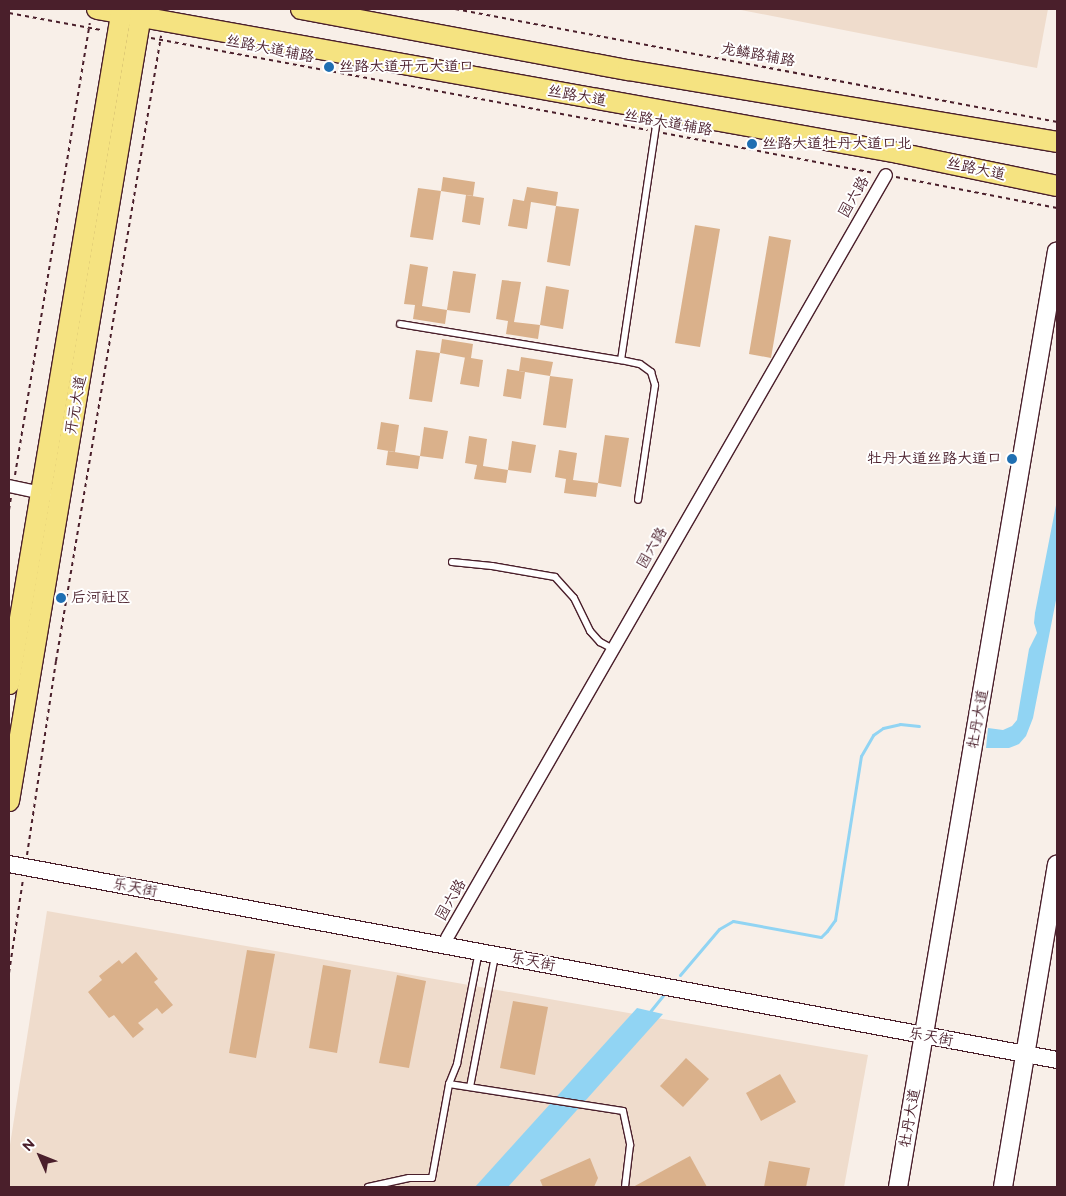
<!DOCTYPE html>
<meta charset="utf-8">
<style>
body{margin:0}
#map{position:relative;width:1066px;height:1196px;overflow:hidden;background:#f8efe8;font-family:"Balsamiq Sans","LXGW WenKai TC",sans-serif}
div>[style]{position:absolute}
.built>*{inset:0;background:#efdccc}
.water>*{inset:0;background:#91d4f3}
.stream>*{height:3px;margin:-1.5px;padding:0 1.5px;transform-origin:1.5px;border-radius:1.5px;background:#91d4f3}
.building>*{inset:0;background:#dab18b}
.path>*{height:2px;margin-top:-1px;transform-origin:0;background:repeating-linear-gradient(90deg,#4a1f2b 0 4px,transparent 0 8px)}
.roads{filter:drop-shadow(1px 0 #4a1f2b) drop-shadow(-1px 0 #4a1f2b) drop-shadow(0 1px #4a1f2b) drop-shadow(0 -1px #4a1f2b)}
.service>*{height:6px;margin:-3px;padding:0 3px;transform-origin:3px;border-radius:3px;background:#fff}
.minor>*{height:12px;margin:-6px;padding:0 6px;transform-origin:6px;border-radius:6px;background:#fff}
.tertiary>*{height:16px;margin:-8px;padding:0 8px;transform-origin:8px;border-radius:8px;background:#fff}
.secondary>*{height:18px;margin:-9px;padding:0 9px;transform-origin:9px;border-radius:9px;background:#fff}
.primary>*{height:20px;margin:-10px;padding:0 10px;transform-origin:10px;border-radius:10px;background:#f5e381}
.dots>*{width:14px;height:14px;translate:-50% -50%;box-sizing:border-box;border:2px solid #fff;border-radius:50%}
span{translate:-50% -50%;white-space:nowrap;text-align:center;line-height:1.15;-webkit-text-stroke:4px #fff;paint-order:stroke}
.street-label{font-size:15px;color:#4a1f2b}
.poi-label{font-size:15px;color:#4a1f2b}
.left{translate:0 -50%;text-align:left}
.right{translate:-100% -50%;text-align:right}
.frame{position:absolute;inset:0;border:10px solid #4a1f2b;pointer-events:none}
.north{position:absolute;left:15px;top:1131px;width:50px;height:50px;-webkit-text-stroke:4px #fff;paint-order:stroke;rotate:314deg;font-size:14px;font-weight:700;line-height:20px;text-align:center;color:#4a1f2b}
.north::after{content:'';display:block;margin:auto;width:18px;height:22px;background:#4a1f2b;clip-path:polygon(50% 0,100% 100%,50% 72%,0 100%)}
</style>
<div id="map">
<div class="built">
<i style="clip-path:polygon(736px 9px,1048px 9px,1037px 68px)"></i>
<i style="clip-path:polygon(47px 911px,868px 1055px,844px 1187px,9px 1187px,9px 1151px)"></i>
</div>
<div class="water">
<i style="clip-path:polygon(1057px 500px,1057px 595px,1033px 718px,1026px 736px,1019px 744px,1009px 748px,986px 748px,988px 728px,1003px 730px,1012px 726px,1017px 720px,1029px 649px,1037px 633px,1034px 623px,1035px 613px)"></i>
<i style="clip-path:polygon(637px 1008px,663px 1014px,508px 1187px,475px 1187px)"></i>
</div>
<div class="stream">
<i style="left:680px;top:975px;width:60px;rotate:-49.7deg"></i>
<i style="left:719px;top:929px;width:16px;rotate:-30deg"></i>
<i style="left:733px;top:921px;width:89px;rotate:10.3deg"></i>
<i style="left:821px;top:937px;width:8px;rotate:-45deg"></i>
<i style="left:827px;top:931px;width:14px;rotate:-54deg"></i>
<i style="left:835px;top:920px;width:166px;rotate:-81deg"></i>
<i style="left:861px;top:756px;width:24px;rotate:-60deg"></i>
<i style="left:873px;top:735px;width:12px;rotate:-35deg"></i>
<i style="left:883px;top:728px;width:17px;rotate:-13deg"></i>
<i style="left:900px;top:724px;width:19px;rotate:6deg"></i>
<i style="left:648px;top:1014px;width:27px;rotate:-51deg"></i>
</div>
<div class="building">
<i style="clip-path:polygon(443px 177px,475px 182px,473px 196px,441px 191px)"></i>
<i style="clip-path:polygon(527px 187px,558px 192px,556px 206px,531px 202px,527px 229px,508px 226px,513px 199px,524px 201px)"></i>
<i style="clip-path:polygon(418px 188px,441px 191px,433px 240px,410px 237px)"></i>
<i style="clip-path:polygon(466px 195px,484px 198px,480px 225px,462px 222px)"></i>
<i style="clip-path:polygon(556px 206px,579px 209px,570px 266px,547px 262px)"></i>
<i style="clip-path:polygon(695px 225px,720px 229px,700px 347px,675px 343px)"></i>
<i style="clip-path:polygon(769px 236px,791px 240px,771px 358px,749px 354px)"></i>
<i style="clip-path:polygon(410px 264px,428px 267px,422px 306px,447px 310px,445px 324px,413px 319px,415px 305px,404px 304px)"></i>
<i style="clip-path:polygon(453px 271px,476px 274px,470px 313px,447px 310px)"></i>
<i style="clip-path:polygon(502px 280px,521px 282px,514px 322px,540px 325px,538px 339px,506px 334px,508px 321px,496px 319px)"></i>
<i style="clip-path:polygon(546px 286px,569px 290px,563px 329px,540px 325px)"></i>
<i style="clip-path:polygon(442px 339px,473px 344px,471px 358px,483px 360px,479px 387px,460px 384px,465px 357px,467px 358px,440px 353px)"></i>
<i style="clip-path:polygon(416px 350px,440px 353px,432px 402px,409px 399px)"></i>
<i style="clip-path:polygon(521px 357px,553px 362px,550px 376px,519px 371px)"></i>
<i style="clip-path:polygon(507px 369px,525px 372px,521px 399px,503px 396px)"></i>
<i style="clip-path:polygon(550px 376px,573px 379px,566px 428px,543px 425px)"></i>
<i style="clip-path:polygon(381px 422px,399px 425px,395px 452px,377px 449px)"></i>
<i style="clip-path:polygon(424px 427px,448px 431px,443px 459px,420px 456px)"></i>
<i style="clip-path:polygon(605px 435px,629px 438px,621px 487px,598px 483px)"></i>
<i style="clip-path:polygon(469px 436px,487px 439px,483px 466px,508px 470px,506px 483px,474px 479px,477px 465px,465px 463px)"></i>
<i style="clip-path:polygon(512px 441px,536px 445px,531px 473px,508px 470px)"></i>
<i style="clip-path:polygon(559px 450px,577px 453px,573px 480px,598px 483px,596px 497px,564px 493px,566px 479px,555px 477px)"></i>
<i style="clip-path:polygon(388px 451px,420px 456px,418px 469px,386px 465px)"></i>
<i style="clip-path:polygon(247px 950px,275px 954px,256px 1058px,229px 1053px)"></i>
<i style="clip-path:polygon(136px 952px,158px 979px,154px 982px,173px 1005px,162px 1014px,157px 1008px,138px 1023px,144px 1029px,133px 1038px,114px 1015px,109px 1018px,88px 992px,102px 980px,99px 976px,119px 960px,122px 964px)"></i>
<i style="clip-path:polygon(323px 965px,351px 970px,337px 1053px,309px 1048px)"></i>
<i style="clip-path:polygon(397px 975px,426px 981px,409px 1068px,379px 1063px)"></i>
<i style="clip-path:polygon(513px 1001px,548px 1007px,535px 1075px,500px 1068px)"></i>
<i style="clip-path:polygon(686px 1058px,709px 1079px,683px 1107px,660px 1086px)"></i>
<i style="clip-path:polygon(780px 1074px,796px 1102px,761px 1121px,746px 1093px)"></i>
<i style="clip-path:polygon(690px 1156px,707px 1187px,633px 1187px)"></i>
<i style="clip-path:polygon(590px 1158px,598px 1178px,594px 1187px,543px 1187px,540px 1180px)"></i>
<i style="clip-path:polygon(769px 1161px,810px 1168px,806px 1187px,764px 1187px)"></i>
</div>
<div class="path">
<i style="left:455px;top:9px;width:613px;rotate:10.63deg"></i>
<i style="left:9px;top:13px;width:95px;rotate:10.4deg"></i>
<i style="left:151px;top:38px;width:505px;rotate:10.49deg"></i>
<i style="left:663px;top:133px;width:215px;rotate:10.7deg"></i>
<i style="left:896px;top:177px;width:164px;rotate:10.9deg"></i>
<i style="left:15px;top:475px;width:458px;rotate:-80.6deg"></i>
<i style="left:9px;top:510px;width:13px;rotate:-81deg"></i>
<i style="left:27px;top:855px;width:196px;rotate:-81.5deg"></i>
<i style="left:56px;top:661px;width:634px;rotate:-80.46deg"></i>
<i style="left:9px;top:973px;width:95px;rotate:-81.5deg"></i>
</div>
<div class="roads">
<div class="service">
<i style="left:400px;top:324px;width:224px;rotate:9.3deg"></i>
<i style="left:621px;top:360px;width:250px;rotate:-81.5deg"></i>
<i style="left:621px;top:360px;width:19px;rotate:12deg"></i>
<i style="left:640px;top:364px;width:14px;rotate:36deg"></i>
<i style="left:651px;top:372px;width:14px;rotate:73deg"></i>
<i style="left:655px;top:385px;width:116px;rotate:98.4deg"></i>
<i style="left:452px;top:562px;width:40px;rotate:5.7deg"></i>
<i style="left:492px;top:566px;width:64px;rotate:9.9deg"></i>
<i style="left:555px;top:577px;width:28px;rotate:48deg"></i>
<i style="left:574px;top:598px;width:37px;rotate:64deg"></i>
<i style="left:590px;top:631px;width:15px;rotate:48deg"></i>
<i style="left:600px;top:642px;width:15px;rotate:28deg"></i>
<i style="left:449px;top:1084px;width:22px;rotate:-68deg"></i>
<i style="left:457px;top:1064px;width:115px;rotate:-79deg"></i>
<i style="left:470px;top:1087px;width:133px;rotate:-79.2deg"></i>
<i style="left:368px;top:1187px;width:42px;rotate:-12.4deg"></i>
<i style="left:409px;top:1178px;width:23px"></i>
<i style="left:432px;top:1178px;width:96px;rotate:-79.7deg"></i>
<i style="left:449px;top:1084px;width:176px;rotate:8.8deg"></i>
<i style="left:623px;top:1111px;width:35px;rotate:78deg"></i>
<i style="left:630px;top:1145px;width:42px;rotate:96.8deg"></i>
</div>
<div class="minor">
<i style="left:9px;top:486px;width:40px;rotate:12deg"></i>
<i style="left:447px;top:938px;width:880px;rotate:-60.09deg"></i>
</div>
<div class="tertiary">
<i style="left:9px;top:864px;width:1066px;rotate:10.59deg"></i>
</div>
<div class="secondary">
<i style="left:898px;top:1187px;width:949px;rotate:-80.36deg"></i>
<i style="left:1003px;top:1187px;width:327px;rotate:-80.5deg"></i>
</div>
<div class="primary">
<i style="left:97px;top:9px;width:814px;rotate:10.19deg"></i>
<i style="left:898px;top:153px;width:162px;rotate:11.7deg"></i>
<i style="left:301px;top:9px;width:333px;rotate:10.6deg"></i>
<i style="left:628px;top:70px;width:435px;rotate:9.5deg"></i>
<i style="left:9px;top:684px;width:684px;rotate:-80.5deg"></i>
<i style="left:9px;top:801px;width:803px;rotate:-80.47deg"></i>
</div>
</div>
<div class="dots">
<i style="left:329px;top:67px;background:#1f6fb2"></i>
<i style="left:752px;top:144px;background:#1f6fb2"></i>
<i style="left:1012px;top:459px;background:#1f6fb2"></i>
<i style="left:61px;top:598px;background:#1f6fb2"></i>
</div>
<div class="street-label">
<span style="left:270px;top:49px;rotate:11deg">丝路大道辅路</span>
<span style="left:758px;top:55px;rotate:10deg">龙鳞路辅路</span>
<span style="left:577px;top:96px;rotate:10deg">丝路大道</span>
<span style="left:668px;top:123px;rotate:10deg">丝路大道辅路</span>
<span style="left:976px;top:169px;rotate:12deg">丝路大道</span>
<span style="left:854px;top:197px;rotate:-60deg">园六路</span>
<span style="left:76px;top:405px;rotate:-80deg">开元大道</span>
<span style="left:652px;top:548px;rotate:-60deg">园六路</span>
<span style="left:978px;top:719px;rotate:-80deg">牡丹大道</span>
<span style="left:135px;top:888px;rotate:11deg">乐天街</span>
<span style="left:451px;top:900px;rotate:-60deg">园六路</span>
<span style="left:533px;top:962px;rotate:11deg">乐天街</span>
<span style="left:931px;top:1037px;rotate:11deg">乐天街</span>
<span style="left:910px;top:1118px;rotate:-80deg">牡丹大道</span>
</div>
<div class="poi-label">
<span class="left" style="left:339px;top:67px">丝路大道开元大道口</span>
<span class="left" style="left:762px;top:144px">丝路大道牡丹大道口北</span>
<span class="right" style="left:1002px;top:459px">牡丹大道丝路大道口</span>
<span class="left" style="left:71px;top:598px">后河社区</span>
</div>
<div class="frame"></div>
<div class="north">N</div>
</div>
